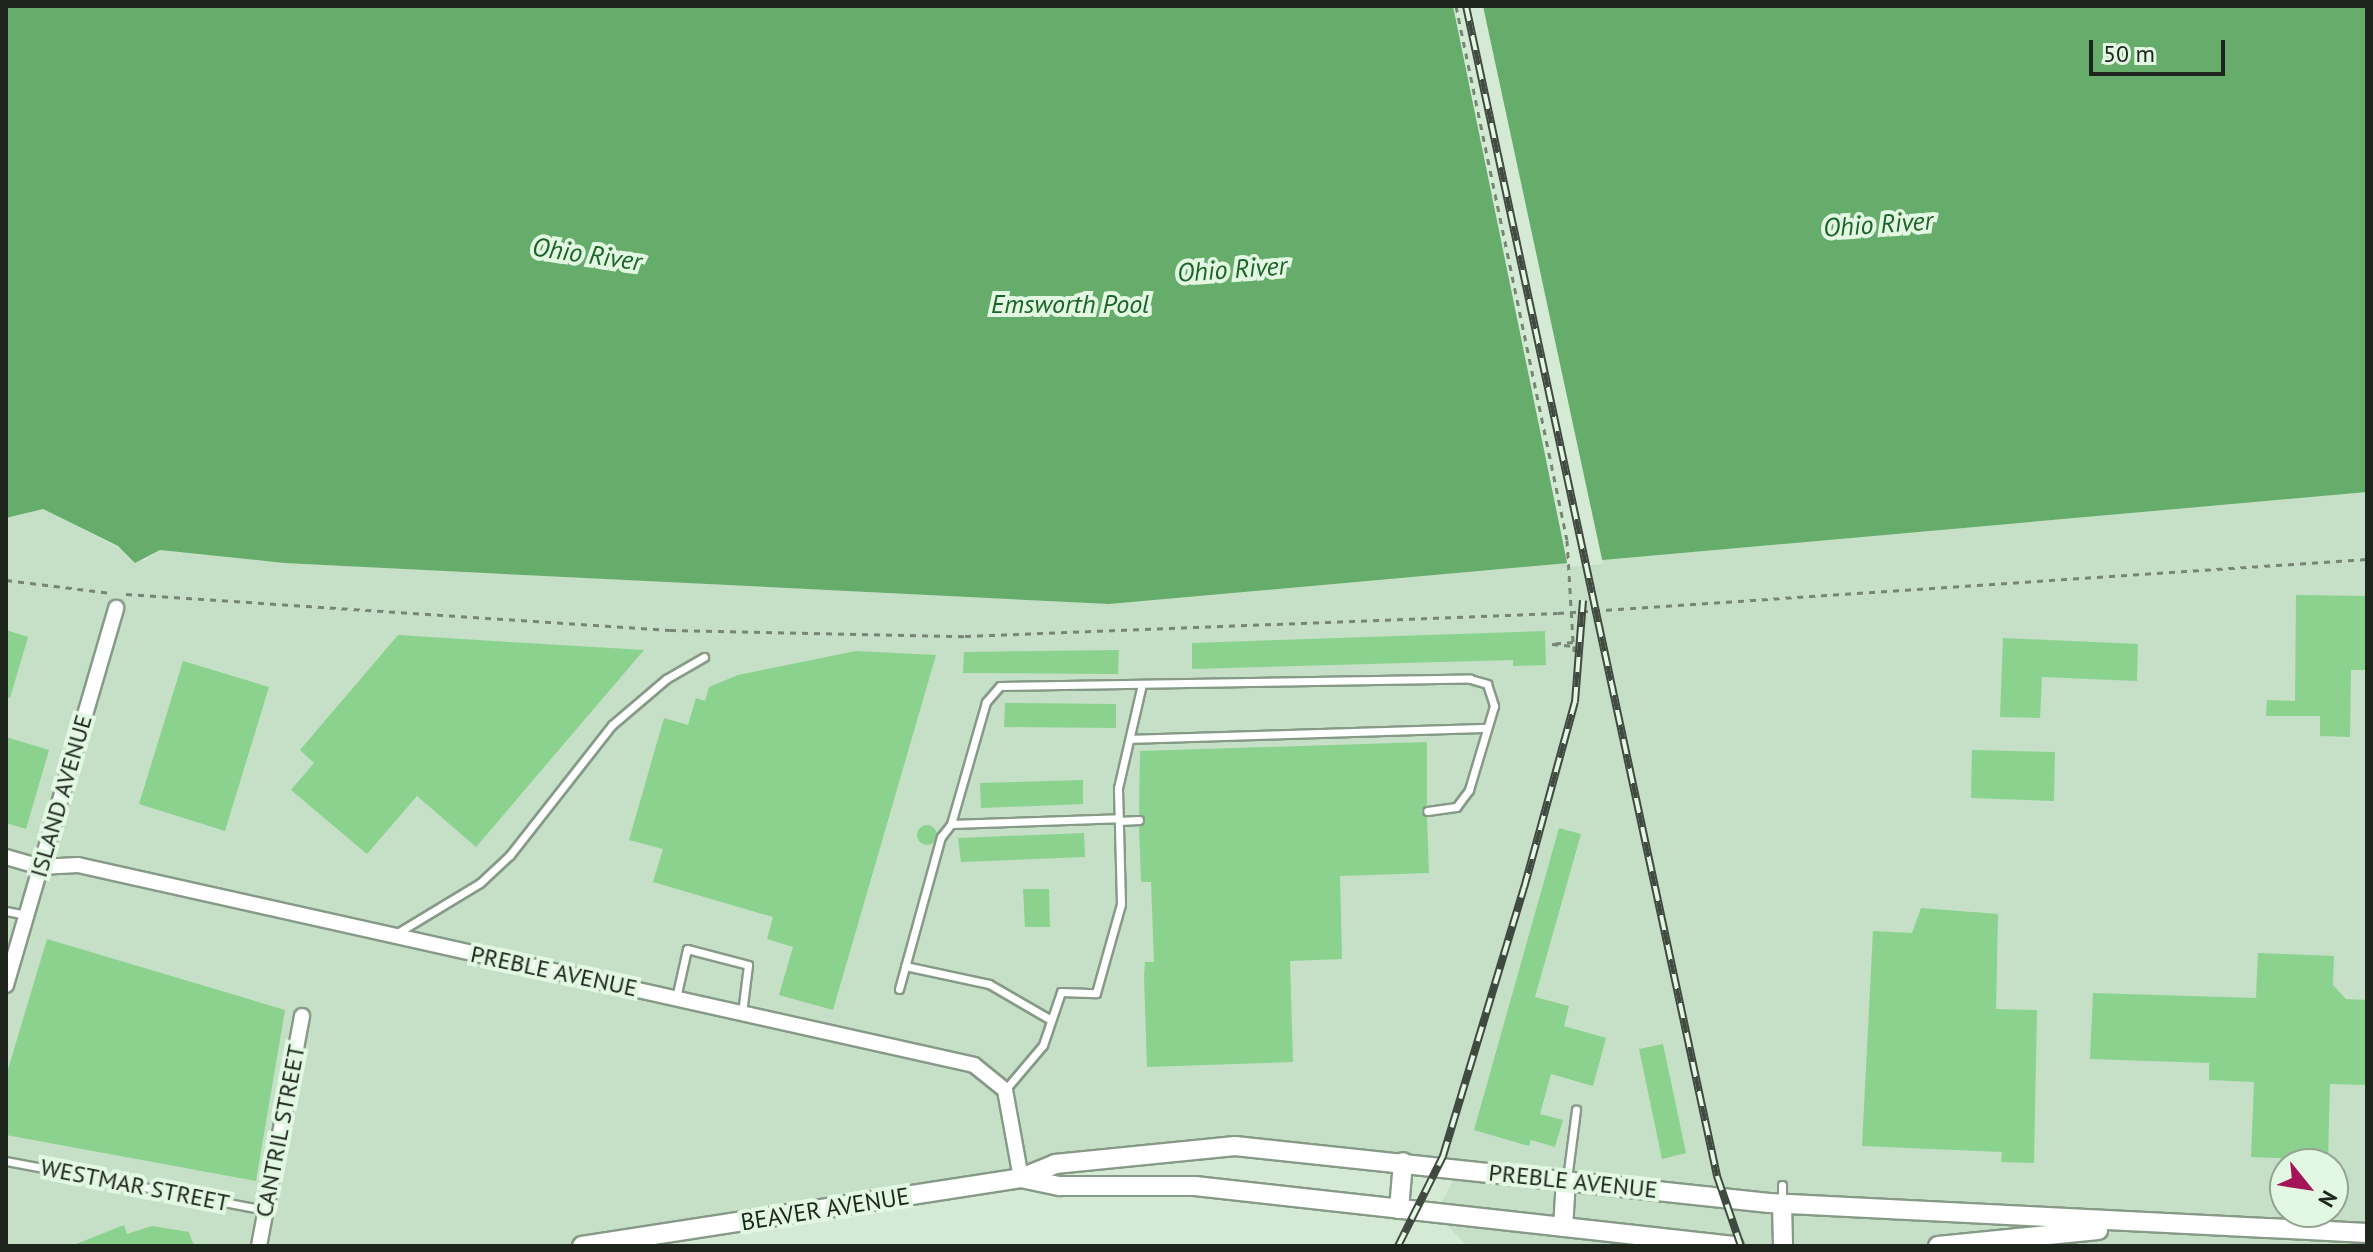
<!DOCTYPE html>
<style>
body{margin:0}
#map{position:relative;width:2373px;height:1252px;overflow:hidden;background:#d5ead5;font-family:"PT Sans",sans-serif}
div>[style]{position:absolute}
.built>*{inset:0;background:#c5e0c6}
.water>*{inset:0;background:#66ac6b}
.pier>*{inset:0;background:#d5ead5}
.building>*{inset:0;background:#8bd28f}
.round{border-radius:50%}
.path>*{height:3px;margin-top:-1.5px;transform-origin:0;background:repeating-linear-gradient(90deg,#778577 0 6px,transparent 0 12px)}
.roads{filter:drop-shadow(2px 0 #869a87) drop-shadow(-2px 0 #869a87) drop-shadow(0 2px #869a87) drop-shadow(0 -2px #869a87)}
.service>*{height:7px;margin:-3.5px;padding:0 3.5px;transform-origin:3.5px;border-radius:3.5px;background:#fff}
.minor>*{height:14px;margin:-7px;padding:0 7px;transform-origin:7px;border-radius:7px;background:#fff}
.tertiary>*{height:18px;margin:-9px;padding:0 9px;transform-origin:9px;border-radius:9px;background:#fff}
.rail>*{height:8px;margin-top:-4px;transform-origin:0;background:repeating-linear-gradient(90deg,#e2f8e2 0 15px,#404a40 0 30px);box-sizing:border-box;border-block:2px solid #404a40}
.path-bridge>*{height:3px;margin-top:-1.5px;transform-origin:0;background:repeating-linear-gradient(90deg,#778577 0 6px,transparent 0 12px)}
span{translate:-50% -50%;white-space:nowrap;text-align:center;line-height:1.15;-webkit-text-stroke:8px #e2f8e2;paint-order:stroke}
.street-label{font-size:24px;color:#1d251d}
.water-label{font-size:26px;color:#1b6427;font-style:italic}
.frame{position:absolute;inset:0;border:8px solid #1d251d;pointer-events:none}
.north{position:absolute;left:2269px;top:1148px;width:80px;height:80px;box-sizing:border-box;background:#e2f8e2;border:2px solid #93a493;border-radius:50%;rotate:120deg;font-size:22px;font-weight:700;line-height:32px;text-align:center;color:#1d251d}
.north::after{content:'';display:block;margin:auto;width:28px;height:36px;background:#a31459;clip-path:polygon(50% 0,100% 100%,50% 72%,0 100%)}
.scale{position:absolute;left:2089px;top:40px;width:136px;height:36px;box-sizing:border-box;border:4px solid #1d251d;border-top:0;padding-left:10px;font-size:24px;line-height:28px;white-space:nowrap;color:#1d251d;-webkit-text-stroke:6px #e2f8e2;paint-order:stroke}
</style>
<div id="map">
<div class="built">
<i style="clip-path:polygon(evenodd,2367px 492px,2367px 1246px,1467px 1246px,1436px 1213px,1459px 1169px,1159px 1150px,582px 1246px,6px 1246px,6px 518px,43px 509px,144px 561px,160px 550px,284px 563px,1109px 604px,2367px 492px,2285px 1164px,2333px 1164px,2333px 1212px,2285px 1212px,2285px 1164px)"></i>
</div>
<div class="water">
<i style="clip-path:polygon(6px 6px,2367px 6px,2367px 492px,1109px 604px,284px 563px,160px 550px,135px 563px,118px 546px,43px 509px,6px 518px)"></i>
</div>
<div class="pier">
<i style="clip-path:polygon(1453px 6px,1483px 6px,1603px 564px,1568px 567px)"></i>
</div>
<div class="building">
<i style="clip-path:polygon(2296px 595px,2367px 596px,2367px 670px,2351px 670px,2350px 737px,2320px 736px,2320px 716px,2266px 716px,2267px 700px,2295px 701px)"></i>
<i style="clip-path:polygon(6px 630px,28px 637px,10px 698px,6px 697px)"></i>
<i style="clip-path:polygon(1545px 631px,1546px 665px,1513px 666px,1513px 660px,1192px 669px,1192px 643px)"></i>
<i style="clip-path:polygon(398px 635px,510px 642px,644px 650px,476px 847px,417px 796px,367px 854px,291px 790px,314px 763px,300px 750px)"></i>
<i style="clip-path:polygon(2003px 638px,2138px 644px,2137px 681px,2042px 677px,2040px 718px,2000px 717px)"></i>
<i style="clip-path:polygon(1119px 650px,1118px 674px,963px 673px,964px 652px)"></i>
<i style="clip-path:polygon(856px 651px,936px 655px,833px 1010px,779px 995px,793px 947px,767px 939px,773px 917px,653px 882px,663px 849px,629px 840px,664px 718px,688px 725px,696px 698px,705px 701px,709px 687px,738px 675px)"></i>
<i style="clip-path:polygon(183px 661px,269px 687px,225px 831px,139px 804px)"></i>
<i style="clip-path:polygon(1005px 703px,1116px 704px,1116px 728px,1004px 727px)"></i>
<i style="clip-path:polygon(6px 737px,49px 750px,26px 829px,6px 823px)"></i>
<i style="clip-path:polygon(1427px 742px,1427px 804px,1421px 811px,1427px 817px,1429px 873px,1340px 876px,1342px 959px,1290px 961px,1293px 1062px,1147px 1067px,1144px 976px,1145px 962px,1154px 962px,1151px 882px,1141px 882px,1139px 826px,1145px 820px,1139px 814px,1140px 751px)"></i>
<i style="clip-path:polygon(1972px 750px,2055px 752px,2054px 801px,1971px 798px)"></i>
<i style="clip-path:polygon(1083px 780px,1083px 804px,981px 808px,980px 783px)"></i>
<i class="round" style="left:917px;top:825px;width:20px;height:20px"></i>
<i style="clip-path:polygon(1559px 828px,1581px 834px,1535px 997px,1569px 1006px,1564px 1026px,1606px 1038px,1593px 1086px,1551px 1074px,1540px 1114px,1563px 1120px,1555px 1147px,1531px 1140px,1529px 1146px,1474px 1130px)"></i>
<i style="clip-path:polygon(1084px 833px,1085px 857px,961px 862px,958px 838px)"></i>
<i style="clip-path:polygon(1023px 889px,1049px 889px,1050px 927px,1025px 927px)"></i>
<i style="clip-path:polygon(1921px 908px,1998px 914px,1996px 1009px,2037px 1010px,2034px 1163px,2001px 1162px,2002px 1152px,1862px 1146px,1873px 931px,1912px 933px)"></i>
<i style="clip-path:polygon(47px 939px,285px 1010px,256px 1181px,6px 1135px,6px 1076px)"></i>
<i style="clip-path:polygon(2258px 953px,2334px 956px,2333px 985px,2346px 999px,2367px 1000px,2367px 1085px,2330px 1084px,2328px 1160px,2251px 1157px,2254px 1082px,2209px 1080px,2209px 1063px,2090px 1059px,2093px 993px,2256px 998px)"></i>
<i style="clip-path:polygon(1663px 1044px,1686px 1153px,1662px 1159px,1639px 1049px)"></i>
<i style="clip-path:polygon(124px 1225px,127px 1234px,152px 1226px,189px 1232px,194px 1246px,71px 1246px)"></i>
</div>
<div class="path">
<i style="left:6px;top:580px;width:106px;rotate:7.1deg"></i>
<i style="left:126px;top:594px;width:545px;rotate:3.79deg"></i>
<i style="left:670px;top:630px;width:295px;rotate:1.2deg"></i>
<i style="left:965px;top:636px;width:593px;rotate:-2.22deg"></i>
<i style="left:1558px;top:613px;width:811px;rotate:-3.82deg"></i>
<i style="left:1573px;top:642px;width:21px;rotate:175deg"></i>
<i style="left:1552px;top:644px;width:22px;rotate:5deg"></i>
<i style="left:1574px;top:646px;width:8px;rotate:90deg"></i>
</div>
<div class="roads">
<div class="service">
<i style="left:1130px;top:739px;width:357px;rotate:-1.8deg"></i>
<i style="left:1119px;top:821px;width:20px;rotate:-3deg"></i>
<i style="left:951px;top:824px;width:168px;rotate:-2deg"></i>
<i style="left:6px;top:911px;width:20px;rotate:11deg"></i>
<i style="left:394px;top:935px;width:100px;rotate:-31.2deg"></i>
<i style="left:480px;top:883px;width:41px;rotate:-43deg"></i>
<i style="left:510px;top:855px;width:165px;rotate:-51.9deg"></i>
<i style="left:612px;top:725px;width:71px;rotate:-40.4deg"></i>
<i style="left:666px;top:679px;width:44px;rotate:-30.1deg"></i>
<i style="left:905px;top:966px;width:86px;rotate:12.1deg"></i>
<i style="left:989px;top:984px;width:72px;rotate:30.1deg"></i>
<i style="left:899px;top:989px;width:158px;rotate:-74.6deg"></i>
<i style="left:941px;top:837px;width:16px;rotate:-52deg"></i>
<i style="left:951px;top:824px;width:127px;rotate:-74deg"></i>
<i style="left:986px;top:702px;width:21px;rotate:-49deg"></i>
<i style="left:1000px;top:686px;width:470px;rotate:-0.9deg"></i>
<i style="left:1470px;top:679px;width:18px;rotate:16deg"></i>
<i style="left:1487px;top:684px;width:23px;rotate:72deg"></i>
<i style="left:1494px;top:706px;width:88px;rotate:106.6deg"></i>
<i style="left:1469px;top:790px;width:21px;rotate:127deg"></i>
<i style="left:1456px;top:807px;width:29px;rotate:172deg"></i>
<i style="left:676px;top:998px;width:50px;rotate:-77.3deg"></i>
<i style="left:687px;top:949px;width:63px;rotate:14.7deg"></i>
<i style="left:748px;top:965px;width:48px;rotate:97.1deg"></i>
<i style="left:1005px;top:1090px;width:59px;rotate:-49.8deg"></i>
<i style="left:1043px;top:1045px;width:56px;rotate:-71.2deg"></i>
<i style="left:1061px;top:992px;width:35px;rotate:2deg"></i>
<i style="left:1096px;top:993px;width:92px;rotate:-74.3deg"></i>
<i style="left:1121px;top:904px;width:116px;rotate:-91.5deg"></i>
<i style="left:1118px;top:788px;width:103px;rotate:-77deg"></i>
<i style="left:6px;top:1161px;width:264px;rotate:10.7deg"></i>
<i style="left:1567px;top:1179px;width:70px;rotate:-82.6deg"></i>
<i style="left:1782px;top:1185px;width:16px;rotate:90deg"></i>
</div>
<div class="minor">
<i style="left:6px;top:857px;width:35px;rotate:16deg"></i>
<i style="left:40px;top:867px;width:38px;rotate:-3deg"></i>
<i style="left:78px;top:865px;width:918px;rotate:12.58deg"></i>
<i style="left:974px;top:1065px;width:40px;rotate:39deg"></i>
<i style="left:1005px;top:1090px;width:89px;rotate:79.7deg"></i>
<i style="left:6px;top:985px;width:393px;rotate:-73.7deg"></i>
<i style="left:259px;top:1246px;width:234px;rotate:-79.4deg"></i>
</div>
<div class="tertiary">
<i style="left:1021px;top:1178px;width:40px;rotate:12deg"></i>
<i style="left:1060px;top:1186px;width:135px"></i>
<i style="left:1195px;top:1186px;width:542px;rotate:6.35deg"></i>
<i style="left:1782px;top:1204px;width:42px;rotate:88.6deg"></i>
<i style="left:1399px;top:1209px;width:47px;rotate:-85.1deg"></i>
<i style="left:1563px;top:1227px;width:47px;rotate:-86.3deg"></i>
<i style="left:582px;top:1246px;width:444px;rotate:-8.8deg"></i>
<i style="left:1021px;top:1178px;width:37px;rotate:-22deg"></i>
<i style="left:1055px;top:1164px;width:181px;rotate:-5.7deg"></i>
<i style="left:1235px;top:1146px;width:537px;rotate:6.09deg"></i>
<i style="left:1769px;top:1203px;width:599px;rotate:2.87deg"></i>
<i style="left:1938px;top:1246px;width:161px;rotate:-5.7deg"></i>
</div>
</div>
<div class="rail">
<i style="left:1466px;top:6px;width:1197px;rotate:77.89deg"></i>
<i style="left:1717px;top:1176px;width:74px;rotate:71.1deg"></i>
<i style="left:1398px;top:1246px;width:101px;rotate:-63.4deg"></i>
<i style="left:1443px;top:1156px;width:280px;rotate:-73.2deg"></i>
<i style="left:1524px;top:888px;width:193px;rotate:-74.7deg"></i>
<i style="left:1575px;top:702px;width:102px;rotate:-85.5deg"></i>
</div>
<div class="path-bridge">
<i style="left:1456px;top:6px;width:545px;rotate:78.26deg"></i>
<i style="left:1567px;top:540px;width:102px;rotate:86.6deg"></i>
</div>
<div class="street-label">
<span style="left:61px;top:796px;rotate:-74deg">ISLAND AVENUE</span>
<span style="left:554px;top:971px;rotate:12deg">PREBLE AVENUE</span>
<span style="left:280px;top:1131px;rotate:-79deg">CANTRIL STREET</span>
<span style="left:1573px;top:1181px;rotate:6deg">PREBLE AVENUE</span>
<span style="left:135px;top:1185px;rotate:11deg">WESTMAR STREET</span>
<span style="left:825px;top:1209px;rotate:-9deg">BEAVER AVENUE</span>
</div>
<div class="water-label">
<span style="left:1878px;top:224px;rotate:-4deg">Ohio River</span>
<span style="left:587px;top:254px;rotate:8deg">Ohio River</span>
<span style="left:1232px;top:269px;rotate:-4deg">Ohio River</span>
<span style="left:1070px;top:304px">Emsworth Pool</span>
</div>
<div class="frame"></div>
<div class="north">N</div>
<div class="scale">50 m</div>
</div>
